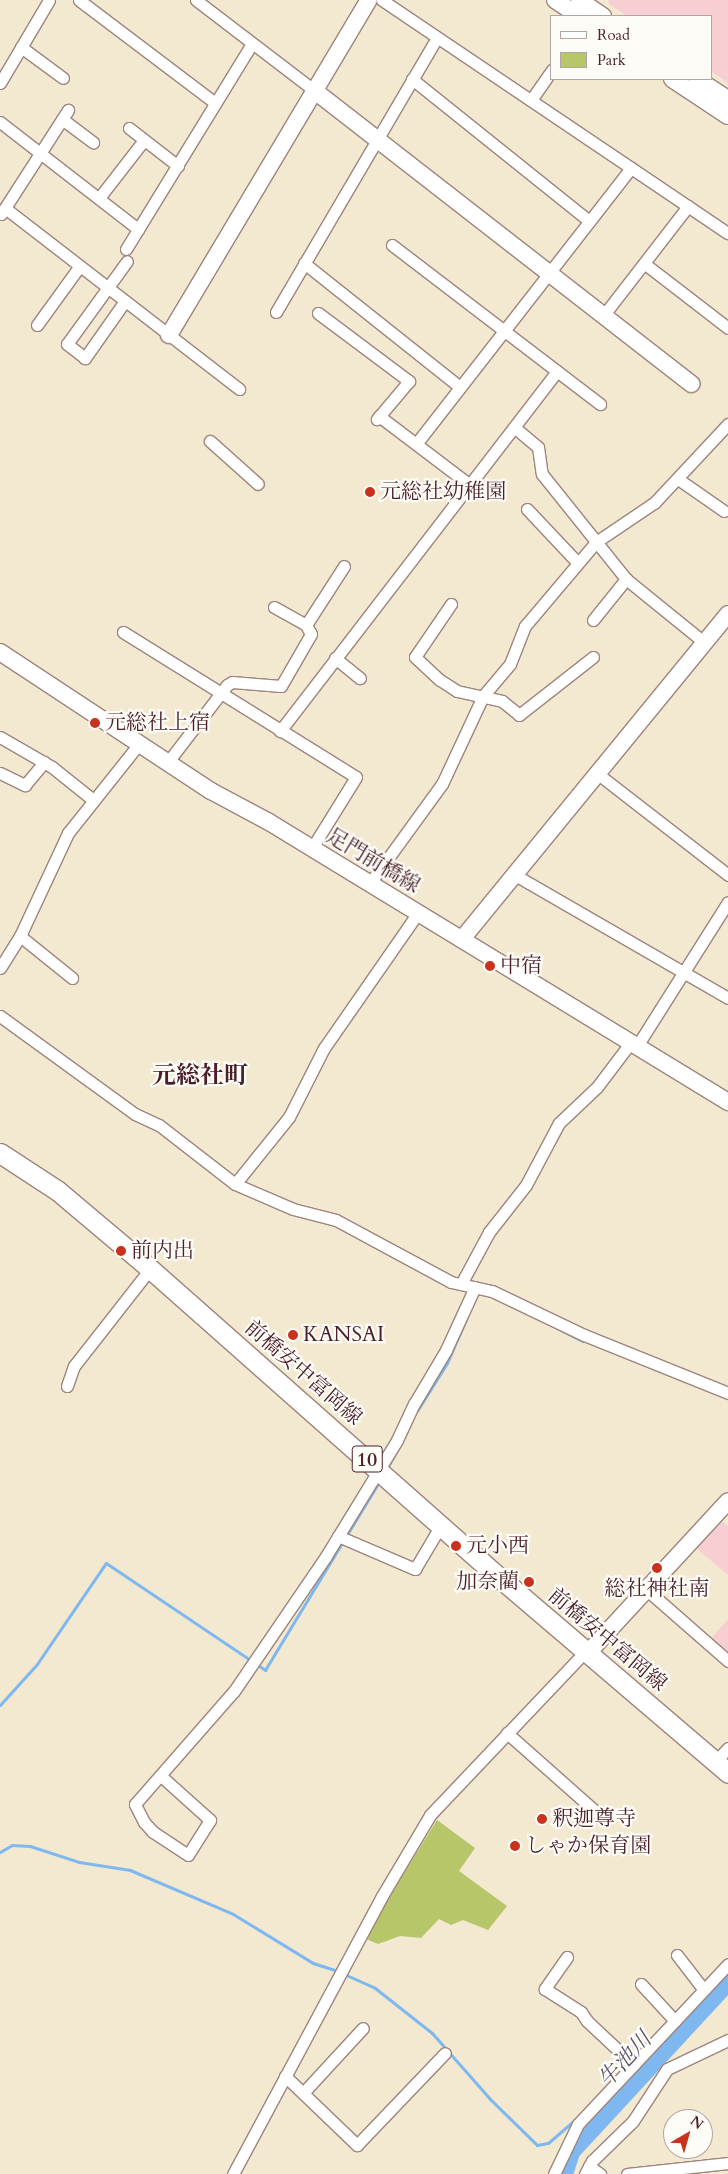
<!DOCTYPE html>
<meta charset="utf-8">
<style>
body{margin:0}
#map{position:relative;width:728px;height:2174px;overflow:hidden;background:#f2e9d0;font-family:Cardo,"Noto Serif JP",serif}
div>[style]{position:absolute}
.built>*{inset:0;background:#f7cfd3}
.green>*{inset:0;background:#b6c669}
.stream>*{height:3px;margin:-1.5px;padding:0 1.5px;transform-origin:1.5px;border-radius:1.5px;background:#7fb8f0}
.river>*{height:18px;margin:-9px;padding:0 9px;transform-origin:9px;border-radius:9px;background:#7fb8f0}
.roads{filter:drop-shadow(1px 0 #9e847e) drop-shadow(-1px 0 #9e847e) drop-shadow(0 1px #9e847e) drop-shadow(0 -1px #9e847e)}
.street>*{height:11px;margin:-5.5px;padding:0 5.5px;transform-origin:5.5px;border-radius:5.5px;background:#fff}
.secondary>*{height:16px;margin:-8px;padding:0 8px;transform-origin:8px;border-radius:8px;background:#fff}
.primary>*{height:19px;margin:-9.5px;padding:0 9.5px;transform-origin:9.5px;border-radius:9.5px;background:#fff}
.dots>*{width:14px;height:14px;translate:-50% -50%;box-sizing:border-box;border:2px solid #fdfcf7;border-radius:50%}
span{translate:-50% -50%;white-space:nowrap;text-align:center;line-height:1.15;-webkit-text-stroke:4.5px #fdfcf7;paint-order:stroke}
.shield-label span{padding:1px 4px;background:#fdfcf7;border:1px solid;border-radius:4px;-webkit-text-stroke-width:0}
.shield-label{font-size:20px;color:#4a1f2b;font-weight:700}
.poi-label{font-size:21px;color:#4a1f2b}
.left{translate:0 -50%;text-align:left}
.right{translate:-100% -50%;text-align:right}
.street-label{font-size:21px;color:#4a1f2b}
.water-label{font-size:22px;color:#5d5570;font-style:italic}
.quarter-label{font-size:24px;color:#4a1f2b;font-weight:700}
.legend{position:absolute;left:550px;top:15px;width:162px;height:65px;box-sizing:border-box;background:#fdfcf7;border:1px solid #b5a4a5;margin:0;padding:6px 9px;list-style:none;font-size:15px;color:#4a1f2b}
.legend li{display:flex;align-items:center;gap:10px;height:25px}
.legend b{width:25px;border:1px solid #b5a4a5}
.north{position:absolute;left:663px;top:2109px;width:50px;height:50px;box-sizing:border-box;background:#fdfcf7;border:1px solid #b5a4a5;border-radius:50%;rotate:38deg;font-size:14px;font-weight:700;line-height:20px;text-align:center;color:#4a1f2b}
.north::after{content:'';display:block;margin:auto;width:18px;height:22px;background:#c8321e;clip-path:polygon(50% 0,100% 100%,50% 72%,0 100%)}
</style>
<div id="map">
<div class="built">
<i style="clip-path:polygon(608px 0,728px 0,728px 83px,712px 72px,712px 16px,627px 16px,609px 4px)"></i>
<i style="clip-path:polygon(720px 1520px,728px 1526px,728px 1575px,695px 1547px)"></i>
<i style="clip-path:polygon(728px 1619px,728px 1657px,710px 1640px)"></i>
</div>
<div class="green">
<i style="clip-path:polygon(437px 1820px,475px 1848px,459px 1871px,507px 1906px,488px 1930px,463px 1920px,451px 1925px,439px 1919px,421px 1938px,400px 1936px,378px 1944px,364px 1938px)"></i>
</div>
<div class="stream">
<i style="left:557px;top:1328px;width:29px;rotate:27deg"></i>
<i style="left:417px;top:1411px;width:57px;rotate:-58deg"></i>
<i style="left:447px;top:1363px;width:50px;rotate:-66.5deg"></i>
<i style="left:387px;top:1468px;width:31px;rotate:-61deg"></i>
<i style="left:0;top:1705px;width:55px;rotate:-47.9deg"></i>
<i style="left:37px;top:1664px;width:122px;rotate:-55.7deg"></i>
<i style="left:106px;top:1563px;width:192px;rotate:33.9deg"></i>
<i style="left:265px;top:1670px;width:222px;rotate:-58.8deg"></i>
<i style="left:0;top:1852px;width:14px;rotate:-30deg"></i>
<i style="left:12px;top:1845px;width:18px;rotate:3deg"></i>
<i style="left:30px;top:1846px;width:52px;rotate:18.1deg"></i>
<i style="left:79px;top:1862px;width:52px;rotate:8.9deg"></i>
<i style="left:130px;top:1870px;width:112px;rotate:23.1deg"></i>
<i style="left:233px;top:1914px;width:94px;rotate:31.5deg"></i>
<i style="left:313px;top:1963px;width:26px;rotate:18deg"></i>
<i style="left:344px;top:1974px;width:34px;rotate:24deg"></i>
<i style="left:375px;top:1988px;width:73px;rotate:38.3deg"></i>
<i style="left:432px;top:2033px;width:88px;rotate:48.7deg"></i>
<i style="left:490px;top:2099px;width:66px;rotate:44.4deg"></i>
<i style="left:537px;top:2145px;width:11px;rotate:-10deg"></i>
<i style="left:548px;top:2143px;width:35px;rotate:-41deg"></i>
</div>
<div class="river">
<i style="left:564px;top:2174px;width:23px;rotate:-72deg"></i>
<i style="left:571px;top:2152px;width:231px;rotate:-47.3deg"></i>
</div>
<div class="roads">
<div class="street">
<i style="left:79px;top:0;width:171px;rotate:37.1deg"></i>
<i style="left:196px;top:0;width:150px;rotate:37.4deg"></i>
<i style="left:382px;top:0;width:417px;rotate:34deg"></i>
<i style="left:21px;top:47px;width:52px;rotate:36.4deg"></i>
<i style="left:412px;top:79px;width:227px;rotate:38.7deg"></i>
<i style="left:0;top:83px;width:96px;rotate:-59.4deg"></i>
<i style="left:531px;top:100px;width:37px;rotate:-55deg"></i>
<i style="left:62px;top:119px;width:39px;rotate:37deg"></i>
<i style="left:0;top:122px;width:175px;rotate:37.8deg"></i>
<i style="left:129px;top:128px;width:62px;rotate:37.8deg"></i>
<i style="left:99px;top:198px;width:73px;rotate:-52.2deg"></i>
<i style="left:5px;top:208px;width:296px;rotate:37.7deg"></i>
<i style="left:1px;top:214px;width:124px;rotate:-57.2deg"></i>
<i style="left:392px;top:245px;width:262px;rotate:37.4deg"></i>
<i style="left:126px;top:249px;width:241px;rotate:-58.5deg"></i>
<i style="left:304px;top:263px;width:199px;rotate:38.5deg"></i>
<i style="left:645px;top:264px;width:105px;rotate:37.6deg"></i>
<i style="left:125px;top:301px;width:70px;rotate:125.1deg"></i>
<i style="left:85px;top:358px;width:23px;rotate:-142deg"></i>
<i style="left:67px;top:344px;width:102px;rotate:-54.1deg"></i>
<i style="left:276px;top:312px;width:318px;rotate:-59.6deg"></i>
<i style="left:318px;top:313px;width:114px;rotate:36.8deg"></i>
<i style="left:409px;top:381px;width:50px;rotate:130.1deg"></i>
<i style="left:603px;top:316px;width:139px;rotate:-52.3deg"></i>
<i style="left:37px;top:325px;width:72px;rotate:-54.1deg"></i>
<i style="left:379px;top:416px;width:114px;rotate:37.2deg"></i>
<i style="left:514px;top:427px;width:31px;rotate:40deg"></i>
<i style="left:538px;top:447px;width:27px;rotate:82deg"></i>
<i style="left:542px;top:474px;width:134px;rotate:51.3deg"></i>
<i style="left:626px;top:579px;width:102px;rotate:39deg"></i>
<i style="left:210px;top:441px;width:64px;rotate:41.9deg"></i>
<i style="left:416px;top:444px;width:350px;rotate:-52.1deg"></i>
<i style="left:678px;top:479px;width:56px;rotate:34.8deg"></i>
<i style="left:527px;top:509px;width:73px;rotate:46.7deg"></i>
<i style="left:451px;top:604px;width:64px;rotate:124.2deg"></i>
<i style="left:415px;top:657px;width:34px;rotate:43deg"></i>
<i style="left:440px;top:680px;width:20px;rotate:33deg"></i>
<i style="left:457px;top:691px;width:46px;rotate:12.5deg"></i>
<i style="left:502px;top:701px;width:22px;rotate:39deg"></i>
<i style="left:519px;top:715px;width:94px;rotate:-38.1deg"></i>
<i style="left:274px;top:607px;width:37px;rotate:29deg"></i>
<i style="left:593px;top:620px;width:53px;rotate:-51.2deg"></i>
<i style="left:123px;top:632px;width:274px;rotate:31.9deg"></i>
<i style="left:356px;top:777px;width:84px;rotate:121.8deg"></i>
<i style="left:335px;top:658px;width:32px;rotate:39deg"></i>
<i style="left:280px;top:731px;width:454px;rotate:-52.4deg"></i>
<i style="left:0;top:737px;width:60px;rotate:30deg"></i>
<i style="left:52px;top:767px;width:51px;rotate:38.7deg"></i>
<i style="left:167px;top:763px;width:98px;rotate:-52.4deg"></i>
<i style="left:227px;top:685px;width:6px;rotate:-31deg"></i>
<i style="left:232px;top:682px;width:49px;rotate:4.7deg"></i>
<i style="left:281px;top:686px;width:60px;rotate:-60deg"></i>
<i style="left:311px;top:634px;width:10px;rotate:-119deg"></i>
<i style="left:306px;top:625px;width:70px;rotate:-57.2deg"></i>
<i style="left:0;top:773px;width:28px;rotate:26deg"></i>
<i style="left:25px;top:785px;width:30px;rotate:-50deg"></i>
<i style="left:598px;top:774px;width:165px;rotate:37.8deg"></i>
<i style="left:515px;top:875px;width:246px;rotate:30deg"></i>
<i style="left:370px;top:883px;width:122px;rotate:-54deg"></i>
<i style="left:442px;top:784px;width:97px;rotate:-65deg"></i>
<i style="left:483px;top:696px;width:42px;rotate:-49.8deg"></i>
<i style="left:510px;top:664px;width:41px;rotate:-68.5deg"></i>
<i style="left:525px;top:626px;width:110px;rotate:-49.8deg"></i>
<i style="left:596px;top:542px;width:71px;rotate:-34.1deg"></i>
<i style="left:655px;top:502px;width:107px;rotate:-46.9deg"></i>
<i style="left:20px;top:936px;width:67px;rotate:38.9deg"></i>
<i style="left:0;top:968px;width:38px;rotate:-58deg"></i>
<i style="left:20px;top:936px;width:114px;rotate:-65deg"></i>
<i style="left:68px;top:833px;width:112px;rotate:-51.5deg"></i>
<i style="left:0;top:1016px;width:167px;rotate:36deg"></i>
<i style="left:135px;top:1114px;width:26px;rotate:25deg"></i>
<i style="left:159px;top:1125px;width:96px;rotate:37.8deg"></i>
<i style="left:235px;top:1184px;width:63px;rotate:23.3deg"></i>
<i style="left:293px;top:1209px;width:44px;rotate:14.3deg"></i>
<i style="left:336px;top:1220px;width:131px;rotate:28.3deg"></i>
<i style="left:451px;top:1282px;width:42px;rotate:12.4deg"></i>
<i style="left:492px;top:1291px;width:102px;rotate:25.6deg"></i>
<i style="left:584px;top:1335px;width:155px;rotate:21.9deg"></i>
<i style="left:637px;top:1046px;width:170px;rotate:-57.7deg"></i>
<i style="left:235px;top:1184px;width:86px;rotate:-51.1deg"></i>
<i style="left:289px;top:1117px;width:77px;rotate:-63.1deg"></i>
<i style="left:324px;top:1048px;width:165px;rotate:-55.2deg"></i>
<i style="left:461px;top:1284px;width:59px;rotate:-61.7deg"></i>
<i style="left:489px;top:1232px;width:60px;rotate:-51.8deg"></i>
<i style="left:526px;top:1185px;width:70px;rotate:-62deg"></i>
<i style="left:559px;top:1123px;width:52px;rotate:-43.5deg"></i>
<i style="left:597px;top:1087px;width:56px;rotate:-52.9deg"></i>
<i style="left:67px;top:1386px;width:21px;rotate:-71deg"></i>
<i style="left:74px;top:1366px;width:123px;rotate:-51.9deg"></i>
<i style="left:338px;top:1536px;width:84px;rotate:23.2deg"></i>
<i style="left:415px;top:1569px;width:51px;rotate:-59.4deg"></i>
<i style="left:647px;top:1590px;width:108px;rotate:41.2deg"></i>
<i style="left:507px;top:1733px;width:130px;rotate:41.6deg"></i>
<i style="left:715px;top:1762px;width:19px;rotate:-47deg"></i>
<i style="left:161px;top:1776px;width:66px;rotate:41.9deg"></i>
<i style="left:210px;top:1820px;width:41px;rotate:122.2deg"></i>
<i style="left:188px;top:1855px;width:42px;rotate:-146.7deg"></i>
<i style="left:153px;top:1832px;width:13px;rotate:-132deg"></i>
<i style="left:144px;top:1822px;width:20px;rotate:-117deg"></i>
<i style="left:135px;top:1804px;width:150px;rotate:-48.8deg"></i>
<i style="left:234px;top:1691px;width:163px;rotate:-55.7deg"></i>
<i style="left:326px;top:1556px;width:136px;rotate:-58.5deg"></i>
<i style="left:397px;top:1440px;width:40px;rotate:-65deg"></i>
<i style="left:414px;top:1404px;width:63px;rotate:-59.3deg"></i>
<i style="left:446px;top:1350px;width:69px;rotate:-65.3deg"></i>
<i style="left:677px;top:1955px;width:44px;rotate:52.4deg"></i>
<i style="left:567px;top:1957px;width:39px;rotate:125deg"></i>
<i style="left:545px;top:1989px;width:43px;rotate:32.6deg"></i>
<i style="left:581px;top:2012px;width:11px;rotate:56deg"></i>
<i style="left:587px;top:2021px;width:64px;rotate:43.1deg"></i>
<i style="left:641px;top:1984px;width:50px;rotate:47.4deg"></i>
<i style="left:285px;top:2076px;width:100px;rotate:43.8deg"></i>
<i style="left:357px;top:2145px;width:127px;rotate:-46.3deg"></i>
<i style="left:303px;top:2093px;width:88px;rotate:-47.3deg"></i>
<i style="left:589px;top:2166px;width:14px;rotate:36deg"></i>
<i style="left:233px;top:2174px;width:315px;rotate:-61.8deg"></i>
<i style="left:382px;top:1896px;width:94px;rotate:-59.3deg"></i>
<i style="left:430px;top:1815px;width:221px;rotate:-46.5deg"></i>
<i style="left:582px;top:1655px;width:5px;rotate:-11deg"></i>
<i style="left:554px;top:2174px;width:55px;rotate:-64.4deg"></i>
<i style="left:578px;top:2124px;width:219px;rotate:-46.8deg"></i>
<i style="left:585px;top:2174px;width:15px;rotate:-62deg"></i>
<i style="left:592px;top:2161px;width:57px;rotate:-44.3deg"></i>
<i style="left:633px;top:2121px;width:62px;rotate:-56.8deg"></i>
<i style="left:667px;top:2069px;width:68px;rotate:-25.4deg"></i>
<i style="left:627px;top:2174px;width:102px;rotate:-6.2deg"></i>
</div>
<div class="secondary">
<i style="left:555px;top:0;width:29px;rotate:34deg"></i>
<i style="left:579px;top:0;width:29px;rotate:34deg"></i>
<i style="left:672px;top:79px;width:67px;rotate:33.5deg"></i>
<i style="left:697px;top:79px;width:37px;rotate:33deg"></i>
<i style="left:315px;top:91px;width:477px;rotate:37.9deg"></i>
<i style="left:169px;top:335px;width:390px;rotate:-59.2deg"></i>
<i style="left:0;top:652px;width:253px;rotate:33.4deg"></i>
<i style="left:211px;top:791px;width:66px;rotate:28.1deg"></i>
<i style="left:269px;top:822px;width:538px;rotate:31.38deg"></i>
<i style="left:462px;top:939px;width:420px;rotate:-50.7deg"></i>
<i style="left:587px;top:1654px;width:208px;rotate:-47.3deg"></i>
</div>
<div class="primary">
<i style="left:0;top:1153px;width:69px;rotate:33.2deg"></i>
<i style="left:58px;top:1191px;width:116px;rotate:40.1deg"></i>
<i style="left:147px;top:1266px;width:471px;rotate:41.5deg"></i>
<i style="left:500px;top:1578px;width:300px;rotate:40.5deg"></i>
</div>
</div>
<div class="dots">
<i style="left:370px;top:492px;background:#c8321e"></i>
<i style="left:95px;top:723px;background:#c8321e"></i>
<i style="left:490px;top:966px;background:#c8321e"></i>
<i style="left:121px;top:1251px;background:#c8321e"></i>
<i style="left:293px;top:1335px;background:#c8321e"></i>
<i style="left:456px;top:1546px;background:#c8321e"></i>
<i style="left:657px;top:1568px;background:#c8321e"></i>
<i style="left:529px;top:1582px;background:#c8321e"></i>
<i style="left:542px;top:1819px;background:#c8321e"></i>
<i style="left:515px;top:1846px;background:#c8321e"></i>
</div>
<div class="shield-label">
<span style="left:367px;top:1459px">10</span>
</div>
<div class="poi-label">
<span class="left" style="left:380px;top:492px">元総社幼稚園</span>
<span class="left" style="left:105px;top:723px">元総社上宿</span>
<span class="left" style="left:500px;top:966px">中宿</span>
<span class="left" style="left:131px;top:1251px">前内出</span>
<span class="left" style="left:303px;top:1335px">KANSAI</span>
<span class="left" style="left:466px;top:1546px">元小西</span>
<span class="right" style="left:519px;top:1582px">加奈藺</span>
<span style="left:657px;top:1589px">総社神社南</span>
<span class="left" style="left:552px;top:1819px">釈迦尊寺</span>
<span class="left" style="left:525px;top:1846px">しゃか保育園</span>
</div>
<div class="street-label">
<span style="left:373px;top:861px;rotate:31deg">足門前橋線</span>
<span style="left:303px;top:1373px;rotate:41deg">前橋安中富岡線</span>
<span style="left:607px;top:1640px;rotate:40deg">前橋安中富岡線</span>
</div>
<div class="water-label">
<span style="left:625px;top:2060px;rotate:-47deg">牛池川</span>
</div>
<div class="quarter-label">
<span style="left:200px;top:1076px">元総社町</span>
</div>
<ul class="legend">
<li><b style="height:6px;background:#fff"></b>Road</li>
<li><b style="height:14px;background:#b6c669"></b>Park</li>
</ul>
<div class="north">N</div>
</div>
